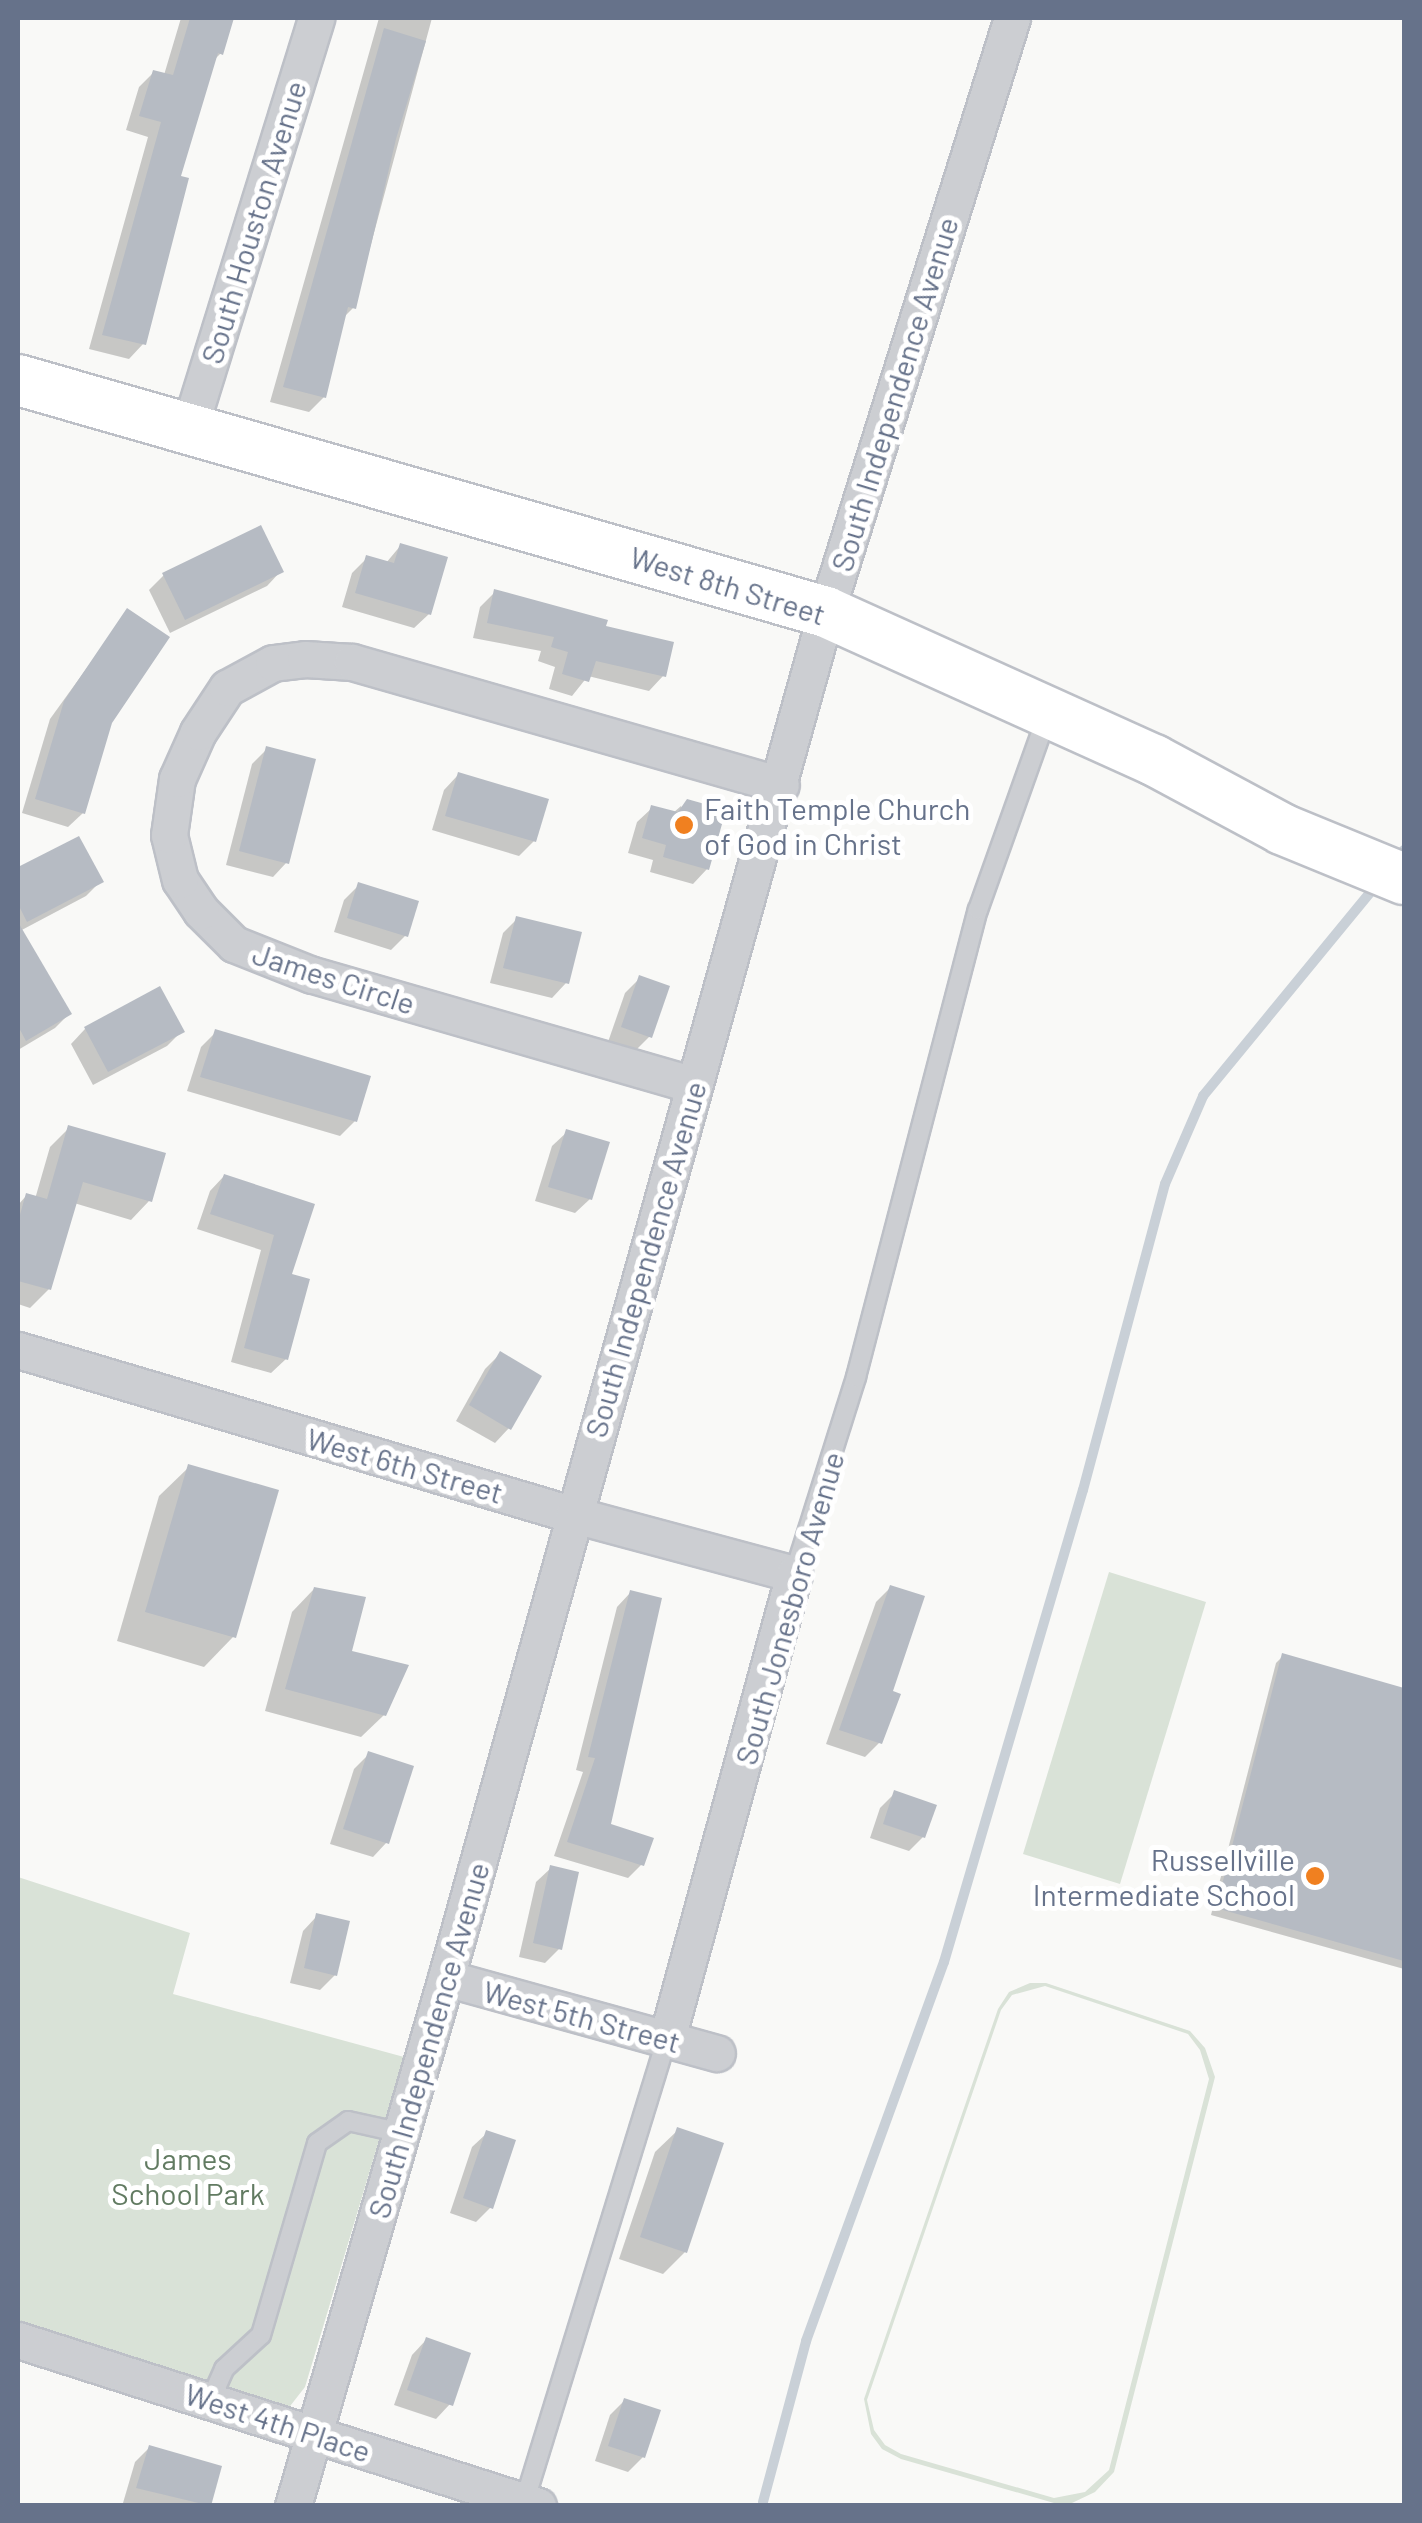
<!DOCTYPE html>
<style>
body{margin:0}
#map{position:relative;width:1422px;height:2523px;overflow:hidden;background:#f9f9f7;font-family:Barlow,sans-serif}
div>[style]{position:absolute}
.green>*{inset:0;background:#d9e2d7}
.shadow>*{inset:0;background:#0003}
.stream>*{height:10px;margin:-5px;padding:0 5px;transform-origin:5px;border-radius:5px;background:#c9d0d7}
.building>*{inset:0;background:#b6bbc3}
.roads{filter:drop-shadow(2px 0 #bdc0c7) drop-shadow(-2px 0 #bdc0c7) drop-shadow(0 2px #bdc0c7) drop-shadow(0 -2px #bdc0c7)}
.lane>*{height:18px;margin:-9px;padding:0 9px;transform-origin:9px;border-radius:9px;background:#ccced2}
.street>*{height:35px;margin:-17.5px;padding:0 17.5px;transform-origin:17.5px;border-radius:17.5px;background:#ccced2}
.secondary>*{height:50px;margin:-25px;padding:0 25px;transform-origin:25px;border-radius:25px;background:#fff}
.dots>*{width:28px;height:28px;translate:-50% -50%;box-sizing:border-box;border:5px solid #fff;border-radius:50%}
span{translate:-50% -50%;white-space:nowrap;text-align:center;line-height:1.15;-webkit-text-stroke:10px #fff;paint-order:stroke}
.street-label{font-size:30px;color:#66728a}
.poi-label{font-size:30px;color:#66728a}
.left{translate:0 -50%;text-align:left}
.right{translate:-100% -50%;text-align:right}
.park-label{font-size:30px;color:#627b62}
.frame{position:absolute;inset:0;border:20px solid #66728a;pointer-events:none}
</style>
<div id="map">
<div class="green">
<i style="clip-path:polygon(1109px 1572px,1206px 1602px,1120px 1884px,1023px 1854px)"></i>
<i style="clip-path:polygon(18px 1877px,190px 1933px,173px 1994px,404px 2057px,305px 2387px,287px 2410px,18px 2326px)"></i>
<i style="clip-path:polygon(evenodd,1030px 1983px,1046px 1983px,1190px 2031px,1205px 2048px,1215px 2077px,1114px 2472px,1095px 2492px,1072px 2503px,1054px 2503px,901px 2459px,882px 2449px,871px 2434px,864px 2399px,998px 2009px,1009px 1992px,1030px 1983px,1045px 1986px,1188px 2034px,1200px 2050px,1209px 2079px,1109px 2470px,1085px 2492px,1054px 2498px,901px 2454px,885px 2445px,874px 2430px,867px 2400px,1001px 2010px,1012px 1995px,1045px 1986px)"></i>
</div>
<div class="shadow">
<i style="clip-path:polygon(181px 18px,231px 18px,221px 53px,212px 62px,178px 177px,143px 344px,129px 359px,89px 349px,148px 137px,126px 130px,139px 87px,154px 72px,164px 75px)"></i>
<i style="clip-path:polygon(379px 18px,432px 18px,354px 307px,343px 318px,324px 397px,309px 412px,270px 402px)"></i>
<i style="clip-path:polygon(401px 545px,429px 614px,414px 628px,342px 607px,352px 573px,367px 558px,386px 563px)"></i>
<i style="clip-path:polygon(281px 571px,267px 586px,170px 633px,149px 590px,164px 575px)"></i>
<i style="clip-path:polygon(495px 592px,603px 628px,663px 676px,649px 691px,588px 676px,572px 696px,549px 689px,555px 667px,538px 661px,541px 651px,473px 638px,480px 607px)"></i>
<i style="clip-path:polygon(128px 611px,109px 722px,83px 813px,68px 827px,22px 813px,50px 719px)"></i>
<i style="clip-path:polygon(267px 749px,287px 862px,273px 877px,226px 865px,252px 764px)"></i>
<i style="clip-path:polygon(458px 775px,534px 841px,519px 856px,432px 830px,444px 790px)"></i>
<i style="clip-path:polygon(681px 806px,707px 869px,693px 884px,650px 872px,653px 860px,628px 853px,637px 822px,652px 808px,673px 813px)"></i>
<i style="clip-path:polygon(78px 839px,101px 881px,86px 896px,18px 932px,18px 870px)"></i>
<i style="clip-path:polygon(359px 885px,406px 935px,391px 950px,334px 932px,344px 900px)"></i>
<i style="clip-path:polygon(517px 919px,566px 983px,552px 998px,490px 983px,503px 933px)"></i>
<i style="clip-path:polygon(27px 943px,69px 1014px,55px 1028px,18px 1050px,18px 949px)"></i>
<i style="clip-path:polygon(640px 978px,650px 1036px,635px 1051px,608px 1042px,625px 993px)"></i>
<i style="clip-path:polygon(85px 1029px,182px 1031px,167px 1046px,93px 1085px,71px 1044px)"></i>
<i style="clip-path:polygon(216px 1032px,355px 1121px,340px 1136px,187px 1091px,201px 1047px)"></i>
<i style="clip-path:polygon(69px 1128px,149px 1201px,131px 1220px,74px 1203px,49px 1289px,30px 1308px,18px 1304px,18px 1205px,26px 1196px,35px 1199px,50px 1147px)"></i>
<i style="clip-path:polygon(567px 1132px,590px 1199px,575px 1213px,535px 1201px,552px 1146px)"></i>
<i style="clip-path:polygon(224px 1176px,312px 1206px,288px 1276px,286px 1359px,271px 1373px,231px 1362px,261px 1250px,197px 1229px,210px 1191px)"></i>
<i style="clip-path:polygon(500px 1354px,509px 1428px,495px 1443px,456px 1421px,485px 1369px)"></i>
<i style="clip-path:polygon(189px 1467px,233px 1637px,204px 1667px,117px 1641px,159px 1496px)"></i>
<i style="clip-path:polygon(891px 1587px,890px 1692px,880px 1742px,865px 1757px,826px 1744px,876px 1602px)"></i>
<i style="clip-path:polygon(314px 1589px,384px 1715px,361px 1737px,265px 1711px,292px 1612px)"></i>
<i style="clip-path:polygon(630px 1593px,608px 1825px,642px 1864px,628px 1878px,554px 1856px,583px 1772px,576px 1770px,617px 1607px)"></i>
<i style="clip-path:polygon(1283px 1656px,1404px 1690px,1404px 1969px,1211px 1915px,1276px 1663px)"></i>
<i style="clip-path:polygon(369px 1754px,387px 1842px,373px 1857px,330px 1844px,354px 1769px)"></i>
<i style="clip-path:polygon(895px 1793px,923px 1837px,909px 1851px,870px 1838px,880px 1808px)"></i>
<i style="clip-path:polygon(551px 1868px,560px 1948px,545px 1963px,519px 1957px,536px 1882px)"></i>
<i style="clip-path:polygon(317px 1916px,335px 1975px,320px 1990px,290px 1983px,303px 1931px)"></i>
<i style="clip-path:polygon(678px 2130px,685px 2252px,663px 2274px,619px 2259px,655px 2152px)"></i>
<i style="clip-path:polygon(487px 2133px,491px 2207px,476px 2222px,450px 2213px,472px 2147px)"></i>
<i style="clip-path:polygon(426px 2340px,450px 2404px,436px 2419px,394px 2405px,412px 2355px)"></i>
<i style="clip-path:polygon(625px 2400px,643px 2457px,628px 2472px,595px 2461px,610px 2415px)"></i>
<i style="clip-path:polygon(149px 2448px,219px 2468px,208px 2506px,123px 2503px,135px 2462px)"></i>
</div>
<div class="stream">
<i style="left:1403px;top:851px;width:1px;rotate:-45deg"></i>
<i style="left:763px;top:2502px;width:167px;rotate:-75deg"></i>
<i style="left:806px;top:2341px;width:403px;rotate:-70deg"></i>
<i style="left:944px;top:1962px;width:492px;rotate:-73.6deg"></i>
<i style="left:1083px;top:1490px;width:317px;rotate:-75deg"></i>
<i style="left:1165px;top:1184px;width:96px;rotate:-66.6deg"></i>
<i style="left:1203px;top:1096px;width:263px;rotate:-50.6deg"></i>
</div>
<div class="building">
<i style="clip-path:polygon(190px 18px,234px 18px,223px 55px,218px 53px,181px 176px,189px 178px,146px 345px,102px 335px,161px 122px,139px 116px,153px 70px,173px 75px)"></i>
<i style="clip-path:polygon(384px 28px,426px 41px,396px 139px,356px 309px,348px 307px,326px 398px,283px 387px)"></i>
<i style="clip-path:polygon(261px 525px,284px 572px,185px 620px,162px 573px)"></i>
<i style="clip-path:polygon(400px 543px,448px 557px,431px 615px,355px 593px,366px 555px,394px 563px)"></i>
<i style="clip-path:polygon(494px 589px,608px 620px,606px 626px,674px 642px,666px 677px,596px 661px,589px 682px,562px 674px,568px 652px,551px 647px,554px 637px,487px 623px)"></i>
<i style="clip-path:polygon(127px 608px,170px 637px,112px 723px,85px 814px,35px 799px,64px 701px)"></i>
<i style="clip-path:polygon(266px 746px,316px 759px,289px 864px,239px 851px)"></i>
<i style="clip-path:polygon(458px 772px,549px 799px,536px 842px,445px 816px)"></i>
<i style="clip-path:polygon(687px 799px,726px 810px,709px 870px,663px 857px,666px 845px,642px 838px,651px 805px,678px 812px)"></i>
<i style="clip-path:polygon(79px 836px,104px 882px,27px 922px,18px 904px,18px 867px)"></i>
<i style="clip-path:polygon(358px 882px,419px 901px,408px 937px,347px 918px)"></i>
<i style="clip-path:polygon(516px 916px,582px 932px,569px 984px,503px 968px)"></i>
<i style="clip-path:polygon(18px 922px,72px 1014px,26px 1041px,18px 1026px)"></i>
<i style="clip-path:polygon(639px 975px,670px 986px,652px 1038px,621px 1027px)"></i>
<i style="clip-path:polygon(160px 986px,185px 1032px,108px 1072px,84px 1027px)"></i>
<i style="clip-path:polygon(215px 1029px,371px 1076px,357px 1122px,200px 1077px)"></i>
<i style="clip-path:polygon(68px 1125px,166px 1153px,152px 1202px,83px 1182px,51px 1290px,18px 1281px,18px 1222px,26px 1193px,47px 1199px)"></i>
<i style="clip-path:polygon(566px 1129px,610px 1142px,592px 1200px,548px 1187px)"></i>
<i style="clip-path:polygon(224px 1174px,315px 1204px,292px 1274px,310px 1279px,288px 1360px,244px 1348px,274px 1235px,210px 1214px)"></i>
<i style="clip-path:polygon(500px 1351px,542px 1376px,511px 1430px,469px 1405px)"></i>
<i style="clip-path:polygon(188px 1464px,279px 1490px,236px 1638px,145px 1612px)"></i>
<i style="clip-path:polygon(890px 1585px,925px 1596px,893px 1691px,901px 1694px,882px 1744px,839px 1730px)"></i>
<i style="clip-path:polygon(314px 1587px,366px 1597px,352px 1651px,409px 1665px,386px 1716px,285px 1689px)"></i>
<i style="clip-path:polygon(630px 1590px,662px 1598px,611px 1824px,654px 1838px,644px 1866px,567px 1842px,595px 1758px,588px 1757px)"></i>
<i style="clip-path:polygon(1282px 1653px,1404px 1688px,1404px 1961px,1216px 1908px)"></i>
<i style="clip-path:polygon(368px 1751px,414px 1766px,389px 1844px,343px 1829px)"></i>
<i style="clip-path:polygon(894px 1790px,937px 1805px,925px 1838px,883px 1824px)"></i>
<i style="clip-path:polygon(550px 1865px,579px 1872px,562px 1950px,533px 1943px)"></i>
<i style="clip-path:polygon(316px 1913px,350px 1921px,337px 1976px,304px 1968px)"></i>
<i style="clip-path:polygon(677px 2127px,724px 2143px,687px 2253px,640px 2237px)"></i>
<i style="clip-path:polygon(486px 2130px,516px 2140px,493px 2209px,463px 2198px)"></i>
<i style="clip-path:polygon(426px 2337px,471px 2353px,453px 2406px,407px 2390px)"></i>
<i style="clip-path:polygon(624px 2398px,661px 2410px,645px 2458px,608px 2446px)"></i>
<i style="clip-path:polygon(149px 2445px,222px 2466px,211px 2506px,136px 2488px)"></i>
</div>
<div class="roads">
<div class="lane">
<i style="left:794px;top:1574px;width:207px;rotate:-72.5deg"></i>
<i style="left:856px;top:1377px;width:483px;rotate:-75.4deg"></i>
<i style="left:978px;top:910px;width:209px;rotate:-70.4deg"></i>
<i style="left:210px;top:2401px;width:35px;rotate:-66deg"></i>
<i style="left:224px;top:2369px;width:50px;rotate:-42.6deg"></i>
<i style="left:261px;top:2335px;width:200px;rotate:-73.7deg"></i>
<i style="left:317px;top:2143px;width:38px;rotate:-35deg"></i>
<i style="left:348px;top:2121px;width:55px;rotate:12.5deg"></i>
<i style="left:523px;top:2506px;width:489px;rotate:-72.9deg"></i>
</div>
<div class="street">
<i style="left:190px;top:426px;width:427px;rotate:-72.8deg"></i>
<i style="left:694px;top:1085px;width:398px;rotate:-163.9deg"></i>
<i style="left:312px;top:975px;width:84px;rotate:-158.3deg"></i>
<i style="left:234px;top:944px;width:47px;rotate:-135deg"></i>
<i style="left:201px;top:911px;width:37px;rotate:-124deg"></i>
<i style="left:180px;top:880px;width:46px;rotate:-103.7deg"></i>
<i style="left:169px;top:835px;width:57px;rotate:-81.9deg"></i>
<i style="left:177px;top:779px;width:51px;rotate:-65.9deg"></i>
<i style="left:198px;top:732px;width:53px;rotate:-56.6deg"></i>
<i style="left:227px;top:688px;width:52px;rotate:-28.5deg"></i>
<i style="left:273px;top:663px;width:32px;rotate:-7deg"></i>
<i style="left:305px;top:659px;width:47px;rotate:3.7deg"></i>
<i style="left:352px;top:662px;width:446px;rotate:16deg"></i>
<i style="left:18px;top:1350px;width:580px;rotate:16.53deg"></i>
<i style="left:574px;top:1515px;width:228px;rotate:15deg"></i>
<i style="left:794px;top:1574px;width:482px;rotate:105.3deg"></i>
<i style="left:446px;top:1978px;width:281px;rotate:15.5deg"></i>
<i style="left:18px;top:2340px;width:546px;rotate:17.7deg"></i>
<i style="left:293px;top:2506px;width:550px;rotate:-73.84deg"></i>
<i style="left:446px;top:1978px;width:1418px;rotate:-74.45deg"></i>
<i style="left:826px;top:612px;width:622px;rotate:-72.61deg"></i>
</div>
<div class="secondary">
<i style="left:18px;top:380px;width:841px;rotate:16.02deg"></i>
<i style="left:826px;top:612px;width:360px;rotate:24.3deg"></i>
<i style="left:1154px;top:760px;width:145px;rotate:28.3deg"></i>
<i style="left:1282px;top:829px;width:132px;rotate:22.3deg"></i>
</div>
</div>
<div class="dots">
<i style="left:684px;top:825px;background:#f08020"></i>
<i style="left:1315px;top:1876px;background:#f08020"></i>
</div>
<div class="street-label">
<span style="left:253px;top:222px;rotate:-73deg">South Houston Avenue</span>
<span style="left:894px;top:394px;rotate:-73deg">South Independence Avenue</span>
<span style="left:728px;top:585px;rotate:17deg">West 8th Street</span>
<span style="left:334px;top:978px;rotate:18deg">James Circle</span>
<span style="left:645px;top:1259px;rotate:-74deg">South Independence Avenue</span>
<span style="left:405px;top:1465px;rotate:16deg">West 6th Street</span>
<span style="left:789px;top:1608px;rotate:-74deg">South Jonesboro Avenue</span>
<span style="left:582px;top:2016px;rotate:15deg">West 5th Street</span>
<span style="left:428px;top:2040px;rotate:-74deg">South Independence Avenue</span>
<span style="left:278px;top:2422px;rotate:18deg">West 4th Place</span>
</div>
<div class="poi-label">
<span class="left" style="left:704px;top:825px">Faith Temple Church<br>of God in Christ</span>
<span class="right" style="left:1295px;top:1876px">Russellville<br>Intermediate School</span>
</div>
<div class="park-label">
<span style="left:188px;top:2175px">James<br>School Park</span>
</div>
<div class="frame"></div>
</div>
